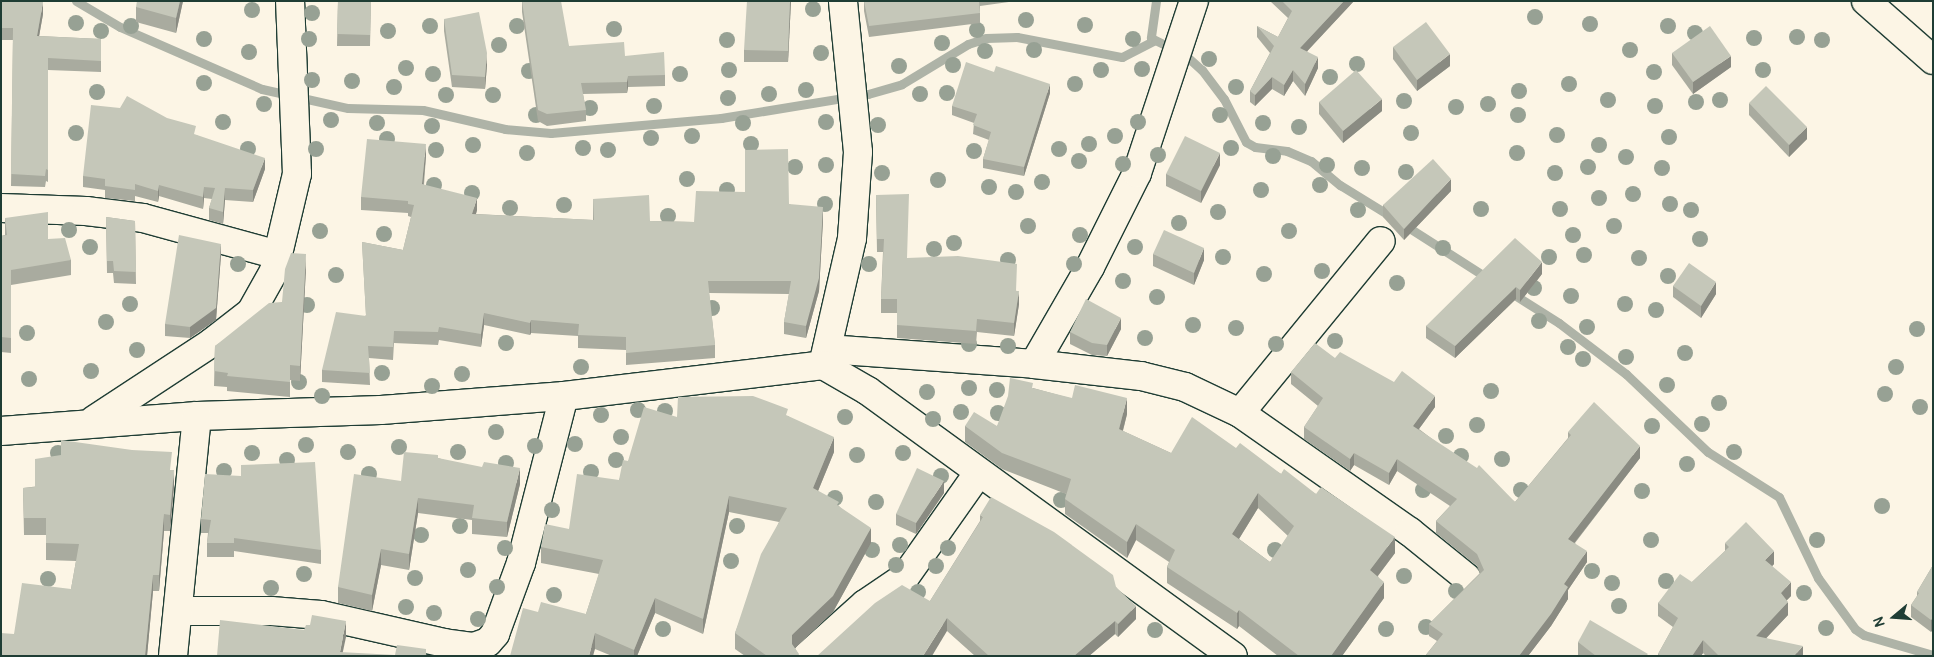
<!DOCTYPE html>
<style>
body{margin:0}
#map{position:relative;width:1934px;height:657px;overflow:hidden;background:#fcf5e5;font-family:Pangolin,sans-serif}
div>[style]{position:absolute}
.stream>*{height:9px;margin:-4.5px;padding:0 4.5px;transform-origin:4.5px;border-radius:4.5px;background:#aeb3a7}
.roads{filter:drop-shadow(1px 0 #1f3d34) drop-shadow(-1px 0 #1f3d34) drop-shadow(0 1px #1f3d34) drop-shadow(0 -1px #1f3d34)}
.minor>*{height:28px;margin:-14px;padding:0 14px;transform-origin:14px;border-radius:14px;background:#fcf5e5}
.trees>*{width:16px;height:16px;margin:-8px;border-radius:50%;background:#97a194}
.wall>*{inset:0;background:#a9ab9f}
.shaded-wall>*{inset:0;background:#8a8b82}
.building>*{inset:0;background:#c5c7b9}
span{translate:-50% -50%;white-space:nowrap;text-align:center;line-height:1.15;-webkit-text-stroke:5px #fcf5e5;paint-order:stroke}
.frame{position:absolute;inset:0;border:2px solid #1f3d34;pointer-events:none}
.north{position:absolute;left:1869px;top:592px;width:50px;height:50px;-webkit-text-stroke:4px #fcf5e5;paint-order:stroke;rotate:252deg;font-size:14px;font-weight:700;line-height:20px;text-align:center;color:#1f3d34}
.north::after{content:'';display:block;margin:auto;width:18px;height:22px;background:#1f3d34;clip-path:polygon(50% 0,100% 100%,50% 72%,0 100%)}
</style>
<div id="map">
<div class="stream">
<i style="left:76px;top:1px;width:51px;rotate:30.6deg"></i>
<i style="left:120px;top:27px;width:155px;rotate:23.6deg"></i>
<i style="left:262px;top:89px;width:88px;rotate:12.5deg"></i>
<i style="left:348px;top:108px;width:75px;rotate:1.5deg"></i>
<i style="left:423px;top:110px;width:84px;rotate:13deg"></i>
<i style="left:505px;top:129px;width:46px;rotate:5deg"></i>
<i style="left:551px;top:133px;width:171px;rotate:-5deg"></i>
<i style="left:721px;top:118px;width:149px;rotate:-9.3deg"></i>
<i style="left:868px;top:94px;width:35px;rotate:-16deg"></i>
<i style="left:902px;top:84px;width:77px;rotate:-31.2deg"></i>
<i style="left:968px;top:44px;width:19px;rotate:-18deg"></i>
<i style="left:986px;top:38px;width:31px;rotate:-2deg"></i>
<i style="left:1017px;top:37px;width:107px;rotate:10.8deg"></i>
<i style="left:1122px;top:57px;width:35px;rotate:-27deg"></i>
<i style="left:1156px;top:1px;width:37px;rotate:98deg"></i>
<i style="left:1151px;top:38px;width:37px;rotate:26deg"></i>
<i style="left:1184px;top:54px;width:24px;rotate:42deg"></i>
<i style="left:1202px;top:70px;width:36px;rotate:53deg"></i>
<i style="left:1224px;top:99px;width:48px;rotate:62.9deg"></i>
<i style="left:1246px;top:142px;width:10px;rotate:29deg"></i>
<i style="left:1255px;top:147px;width:32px;rotate:7deg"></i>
<i style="left:1287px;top:151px;width:26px;rotate:23deg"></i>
<i style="left:1311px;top:161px;width:38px;rotate:40deg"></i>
<i style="left:1340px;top:185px;width:61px;rotate:31.6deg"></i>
<i style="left:1403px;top:224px;width:102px;rotate:32.6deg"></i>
<i style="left:1513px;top:294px;width:54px;rotate:32.2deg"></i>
<i style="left:1559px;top:323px;width:84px;rotate:37.3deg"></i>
<i style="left:1626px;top:374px;width:113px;rotate:43.6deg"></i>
<i style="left:1708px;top:452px;width:84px;rotate:32.4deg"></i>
<i style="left:1779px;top:497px;width:90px;rotate:64.3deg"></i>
<i style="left:1818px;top:578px;width:63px;rotate:54deg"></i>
<i style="left:1855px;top:629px;width:11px;rotate:34deg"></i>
<i style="left:1864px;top:635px;width:72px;rotate:16.2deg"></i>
</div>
<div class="roads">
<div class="minor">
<i style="left:1866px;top:1px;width:89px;rotate:41.4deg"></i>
<i style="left:1px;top:208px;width:85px;rotate:2deg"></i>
<i style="left:86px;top:211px;width:57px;rotate:7deg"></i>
<i style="left:143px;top:218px;width:140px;rotate:15.3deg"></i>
<i style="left:827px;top:349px;width:208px;rotate:4.1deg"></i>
<i style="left:1034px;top:364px;width:108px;rotate:6.4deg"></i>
<i style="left:1141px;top:376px;width:45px;rotate:14deg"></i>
<i style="left:1185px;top:387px;width:61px;rotate:25.3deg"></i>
<i style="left:1240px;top:413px;width:208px;rotate:35deg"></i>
<i style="left:1410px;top:532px;width:73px;rotate:38.9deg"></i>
<i style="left:1034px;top:364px;width:112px;rotate:-60deg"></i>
<i style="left:1090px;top:267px;width:105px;rotate:-63.4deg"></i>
<i style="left:1137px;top:173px;width:181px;rotate:-71.7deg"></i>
<i style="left:823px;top:365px;width:130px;rotate:-77.1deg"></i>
<i style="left:852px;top:238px;width:86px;rotate:-86deg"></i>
<i style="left:858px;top:152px;width:152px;rotate:-95.7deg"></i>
<i style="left:1240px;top:413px;width:222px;rotate:-50.7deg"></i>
<i style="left:94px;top:420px;width:140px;rotate:-33.3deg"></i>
<i style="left:211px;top:343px;width:51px;rotate:-37.8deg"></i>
<i style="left:251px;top:312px;width:47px;rotate:-60.7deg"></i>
<i style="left:274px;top:271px;width:100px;rotate:-76.7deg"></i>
<i style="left:297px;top:174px;width:173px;rotate:-92.3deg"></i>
<i style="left:1px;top:431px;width:197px;rotate:-4.4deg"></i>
<i style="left:197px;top:416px;width:184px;rotate:-1.9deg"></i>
<i style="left:381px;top:410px;width:184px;rotate:-4.4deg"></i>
<i style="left:564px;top:396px;width:261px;rotate:-6.8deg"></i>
<i style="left:823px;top:365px;width:52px;rotate:30deg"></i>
<i style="left:868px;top:391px;width:451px;rotate:36deg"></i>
<i style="left:178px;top:611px;width:93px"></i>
<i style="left:271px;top:611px;width:50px;rotate:4.6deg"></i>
<i style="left:321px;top:615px;width:126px;rotate:12.8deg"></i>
<i style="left:444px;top:643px;width:30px;rotate:8deg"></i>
<i style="left:474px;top:647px;width:15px;rotate:-20deg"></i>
<i style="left:488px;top:642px;width:11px;rotate:-49deg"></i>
<i style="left:495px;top:634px;width:76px;rotate:-69.9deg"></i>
<i style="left:521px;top:563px;width:172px;rotate:-75.6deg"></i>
<i style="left:173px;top:656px;width:241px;rotate:-84.3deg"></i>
<i style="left:807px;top:656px;width:78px;rotate:-41.9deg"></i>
<i style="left:865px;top:604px;width:48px;rotate:-34deg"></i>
<i style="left:905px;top:577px;width:128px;rotate:-54.8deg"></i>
</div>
</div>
<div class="trees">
<i style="left:813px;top:9px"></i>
<i style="left:252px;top:10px"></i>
<i style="left:312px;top:13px"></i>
<i style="left:1535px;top:17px"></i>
<i style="left:1026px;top:20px"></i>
<i style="left:76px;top:23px"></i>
<i style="left:1590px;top:24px"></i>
<i style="left:1085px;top:25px"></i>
<i style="left:131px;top:26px"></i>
<i style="left:430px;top:26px"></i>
<i style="left:517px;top:26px"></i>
<i style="left:1668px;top:26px"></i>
<i style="left:614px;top:29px"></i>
<i style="left:977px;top:30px"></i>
<i style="left:101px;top:31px"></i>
<i style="left:388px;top:31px"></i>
<i style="left:1695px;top:33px"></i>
<i style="left:1797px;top:37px"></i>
<i style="left:1754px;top:38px"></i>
<i style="left:204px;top:39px"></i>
<i style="left:309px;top:39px"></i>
<i style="left:1133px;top:39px"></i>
<i style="left:727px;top:40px"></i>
<i style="left:1822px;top:40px"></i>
<i style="left:942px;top:43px"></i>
<i style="left:499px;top:45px"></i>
<i style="left:1034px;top:50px"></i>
<i style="left:1630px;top:50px"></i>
<i style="left:985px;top:51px"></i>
<i style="left:249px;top:52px"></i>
<i style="left:821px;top:53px"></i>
<i style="left:1209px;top:59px"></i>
<i style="left:1357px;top:64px"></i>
<i style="left:953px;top:65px"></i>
<i style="left:899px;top:66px"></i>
<i style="left:406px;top:68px"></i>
<i style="left:1142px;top:69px"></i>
<i style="left:729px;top:70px"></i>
<i style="left:1101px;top:70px"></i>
<i style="left:1763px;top:70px"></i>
<i style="left:529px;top:71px"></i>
<i style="left:1654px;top:72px"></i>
<i style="left:433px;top:74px"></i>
<i style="left:680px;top:74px"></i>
<i style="left:1330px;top:77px"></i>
<i style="left:312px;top:80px"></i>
<i style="left:352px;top:81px"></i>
<i style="left:204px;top:83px"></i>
<i style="left:1075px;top:84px"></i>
<i style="left:1569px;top:84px"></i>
<i style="left:394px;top:87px"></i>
<i style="left:1236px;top:87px"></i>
<i style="left:806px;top:90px"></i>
<i style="left:1519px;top:91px"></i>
<i style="left:97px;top:92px"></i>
<i style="left:947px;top:93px"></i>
<i style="left:769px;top:94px"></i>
<i style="left:920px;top:94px"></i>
<i style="left:446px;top:95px"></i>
<i style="left:493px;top:95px"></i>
<i style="left:728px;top:98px"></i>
<i style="left:1608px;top:100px"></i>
<i style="left:1720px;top:100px"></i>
<i style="left:1404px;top:101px"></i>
<i style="left:1696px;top:102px"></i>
<i style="left:264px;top:104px"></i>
<i style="left:1488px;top:104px"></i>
<i style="left:654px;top:106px"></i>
<i style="left:1655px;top:106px"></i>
<i style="left:1456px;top:107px"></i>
<i style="left:590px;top:108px"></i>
<i style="left:536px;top:115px"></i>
<i style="left:1220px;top:115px"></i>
<i style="left:1518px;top:115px"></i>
<i style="left:331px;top:120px"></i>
<i style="left:223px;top:122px"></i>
<i style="left:826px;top:122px"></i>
<i style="left:1138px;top:122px"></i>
<i style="left:377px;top:123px"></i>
<i style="left:743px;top:123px"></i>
<i style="left:1263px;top:123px"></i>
<i style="left:878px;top:125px"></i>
<i style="left:432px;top:126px"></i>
<i style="left:1299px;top:127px"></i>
<i style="left:76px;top:133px"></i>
<i style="left:1411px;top:133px"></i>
<i style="left:1557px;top:135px"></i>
<i style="left:692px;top:136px"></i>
<i style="left:1115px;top:136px"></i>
<i style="left:1669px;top:137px"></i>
<i style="left:651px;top:138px"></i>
<i style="left:387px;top:139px"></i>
<i style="left:751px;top:144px"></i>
<i style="left:1089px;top:144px"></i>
<i style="left:473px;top:145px"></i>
<i style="left:1599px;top:145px"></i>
<i style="left:583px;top:148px"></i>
<i style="left:1231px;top:148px"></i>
<i style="left:248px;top:149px"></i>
<i style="left:316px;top:149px"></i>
<i style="left:1059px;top:149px"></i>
<i style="left:436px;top:150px"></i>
<i style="left:608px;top:150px"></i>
<i style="left:974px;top:151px"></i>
<i style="left:527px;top:153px"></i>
<i style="left:1517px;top:153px"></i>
<i style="left:1158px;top:155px"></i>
<i style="left:1273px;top:156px"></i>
<i style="left:1626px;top:157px"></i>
<i style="left:1079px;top:161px"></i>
<i style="left:1123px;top:164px"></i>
<i style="left:826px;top:165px"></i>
<i style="left:1327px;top:165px"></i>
<i style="left:795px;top:167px"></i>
<i style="left:1588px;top:167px"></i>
<i style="left:1362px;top:168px"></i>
<i style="left:1662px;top:168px"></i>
<i style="left:1406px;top:172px"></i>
<i style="left:882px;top:173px"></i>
<i style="left:1555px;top:173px"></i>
<i style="left:687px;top:179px"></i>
<i style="left:938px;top:180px"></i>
<i style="left:1042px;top:182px"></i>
<i style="left:434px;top:185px"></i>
<i style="left:1320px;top:185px"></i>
<i style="left:989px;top:187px"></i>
<i style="left:727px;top:190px"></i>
<i style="left:1261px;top:190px"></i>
<i style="left:1016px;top:192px"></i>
<i style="left:472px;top:193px"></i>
<i style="left:1633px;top:194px"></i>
<i style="left:1599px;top:198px"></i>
<i style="left:825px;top:204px"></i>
<i style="left:1670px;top:204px"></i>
<i style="left:564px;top:205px"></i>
<i style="left:510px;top:208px"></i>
<i style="left:1481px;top:209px"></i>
<i style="left:1560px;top:209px"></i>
<i style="left:1358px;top:210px"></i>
<i style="left:1691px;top:210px"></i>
<i style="left:1218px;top:212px"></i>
<i style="left:668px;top:216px"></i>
<i style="left:1179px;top:223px"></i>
<i style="left:1028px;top:226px"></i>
<i style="left:1614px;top:226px"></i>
<i style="left:69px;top:230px"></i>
<i style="left:320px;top:231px"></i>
<i style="left:1289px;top:231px"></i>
<i style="left:384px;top:234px"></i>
<i style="left:1080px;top:235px"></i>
<i style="left:1573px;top:235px"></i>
<i style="left:1700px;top:239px"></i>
<i style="left:954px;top:243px"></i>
<i style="left:90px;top:247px"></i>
<i style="left:1135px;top:247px"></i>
<i style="left:1443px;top:248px"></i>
<i style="left:934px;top:249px"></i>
<i style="left:1584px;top:255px"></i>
<i style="left:1223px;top:257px"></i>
<i style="left:1549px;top:257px"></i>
<i style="left:1639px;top:258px"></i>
<i style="left:1008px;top:260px"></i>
<i style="left:238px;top:264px"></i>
<i style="left:869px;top:264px"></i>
<i style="left:1074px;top:264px"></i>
<i style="left:1322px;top:271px"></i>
<i style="left:1264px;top:274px"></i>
<i style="left:336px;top:275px"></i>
<i style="left:1668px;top:276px"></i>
<i style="left:1123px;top:281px"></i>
<i style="left:1397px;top:283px"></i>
<i style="left:1534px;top:288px"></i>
<i style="left:1571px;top:296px"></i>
<i style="left:1157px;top:297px"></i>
<i style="left:130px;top:304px"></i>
<i style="left:1625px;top:304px"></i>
<i style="left:307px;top:305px"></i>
<i style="left:712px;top:308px"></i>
<i style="left:1656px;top:310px"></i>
<i style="left:1539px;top:321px"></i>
<i style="left:106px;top:322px"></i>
<i style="left:1193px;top:325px"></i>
<i style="left:1587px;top:327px"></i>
<i style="left:1236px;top:328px"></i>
<i style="left:1917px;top:329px"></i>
<i style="left:27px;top:333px"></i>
<i style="left:1145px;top:338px"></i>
<i style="left:1335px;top:341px"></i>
<i style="left:506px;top:343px"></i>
<i style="left:969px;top:344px"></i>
<i style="left:1276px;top:344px"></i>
<i style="left:1008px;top:346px"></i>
<i style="left:1568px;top:347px"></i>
<i style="left:137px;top:350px"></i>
<i style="left:1685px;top:353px"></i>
<i style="left:1626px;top:357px"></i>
<i style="left:1583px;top:359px"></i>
<i style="left:581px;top:367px"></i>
<i style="left:1896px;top:367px"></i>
<i style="left:91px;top:371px"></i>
<i style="left:382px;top:373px"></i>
<i style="left:462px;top:374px"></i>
<i style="left:29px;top:379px"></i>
<i style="left:299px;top:382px"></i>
<i style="left:1667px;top:385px"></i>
<i style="left:432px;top:386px"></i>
<i style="left:969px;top:388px"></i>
<i style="left:997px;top:390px"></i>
<i style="left:1491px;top:391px"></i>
<i style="left:927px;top:392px"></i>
<i style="left:1885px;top:394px"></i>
<i style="left:322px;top:396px"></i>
<i style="left:1719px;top:403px"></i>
<i style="left:1920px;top:407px"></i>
<i style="left:638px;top:410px"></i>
<i style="left:665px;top:411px"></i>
<i style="left:961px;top:412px"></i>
<i style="left:998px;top:413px"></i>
<i style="left:601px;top:415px"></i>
<i style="left:845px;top:417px"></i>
<i style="left:933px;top:419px"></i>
<i style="left:1702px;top:424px"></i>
<i style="left:1477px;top:425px"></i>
<i style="left:1652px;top:426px"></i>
<i style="left:496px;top:432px"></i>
<i style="left:1446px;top:436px"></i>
<i style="left:621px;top:437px"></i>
<i style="left:575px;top:444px"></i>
<i style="left:306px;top:445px"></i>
<i style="left:535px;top:446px"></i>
<i style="left:399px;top:447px"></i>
<i style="left:348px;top:452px"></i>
<i style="left:458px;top:452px"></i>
<i style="left:1734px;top:452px"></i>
<i style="left:58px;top:453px"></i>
<i style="left:252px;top:453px"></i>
<i style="left:903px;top:453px"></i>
<i style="left:857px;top:455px"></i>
<i style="left:1461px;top:456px"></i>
<i style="left:1502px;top:459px"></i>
<i style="left:287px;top:460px"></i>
<i style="left:616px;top:460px"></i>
<i style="left:506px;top:463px"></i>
<i style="left:1687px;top:464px"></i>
<i style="left:224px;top:471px"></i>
<i style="left:591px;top:472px"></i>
<i style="left:369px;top:474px"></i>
<i style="left:941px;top:476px"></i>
<i style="left:1423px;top:490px"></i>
<i style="left:1521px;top:490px"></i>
<i style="left:1642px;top:491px"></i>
<i style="left:835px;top:498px"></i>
<i style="left:1061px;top:500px"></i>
<i style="left:876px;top:502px"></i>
<i style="left:1882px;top:506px"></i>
<i style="left:552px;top:510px"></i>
<i style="left:460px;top:526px"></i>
<i style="left:737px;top:526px"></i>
<i style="left:421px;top:535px"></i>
<i style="left:1651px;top:540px"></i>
<i style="left:1817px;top:540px"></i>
<i style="left:900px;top:545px"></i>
<i style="left:505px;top:548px"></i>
<i style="left:948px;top:548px"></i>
<i style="left:872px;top:550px"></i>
<i style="left:1275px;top:550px"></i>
<i style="left:731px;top:561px"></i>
<i style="left:896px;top:565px"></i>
<i style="left:936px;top:566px"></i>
<i style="left:468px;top:570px"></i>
<i style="left:1592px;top:571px"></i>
<i style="left:304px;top:574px"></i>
<i style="left:1404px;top:576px"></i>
<i style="left:415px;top:578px"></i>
<i style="left:48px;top:579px"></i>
<i style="left:1666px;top:581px"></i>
<i style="left:1612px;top:583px"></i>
<i style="left:497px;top:587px"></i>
<i style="left:271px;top:588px"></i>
<i style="left:1456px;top:591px"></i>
<i style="left:918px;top:592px"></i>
<i style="left:1804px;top:593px"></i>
<i style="left:554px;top:595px"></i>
<i style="left:1619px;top:606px"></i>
<i style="left:406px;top:607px"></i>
<i style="left:434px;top:613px"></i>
<i style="left:478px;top:619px"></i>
<i style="left:1426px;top:627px"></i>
<i style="left:1826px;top:628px"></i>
<i style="left:663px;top:629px"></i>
<i style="left:1386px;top:629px"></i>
<i style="left:1155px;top:630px"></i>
</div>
<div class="wall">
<i style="clip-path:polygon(1px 1px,43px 14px,39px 36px,101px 39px,101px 72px,48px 70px,48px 182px,46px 181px,45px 187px,11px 186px,13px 40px,1px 40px)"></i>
<i style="clip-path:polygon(183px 1px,176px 33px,136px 22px,136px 7px)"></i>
<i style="clip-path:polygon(338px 1px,371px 1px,370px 46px,337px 46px)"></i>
<i style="clip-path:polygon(522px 1px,569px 46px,625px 56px,665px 75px,665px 86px,628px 87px,627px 93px,583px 94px,586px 110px,586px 121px,547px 126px,538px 121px,522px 12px)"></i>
<i style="clip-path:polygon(791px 1px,788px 62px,744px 62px,744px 50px)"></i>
<i style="clip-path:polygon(864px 1px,1016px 1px,980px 6px,980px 23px,869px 37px,864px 11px)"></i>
<i style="clip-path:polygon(1270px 1px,1354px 1px,1307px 51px,1318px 68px,1305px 96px,1293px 81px,1284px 96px,1272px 89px,1255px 106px,1250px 102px,1250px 91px,1270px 53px,1257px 37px,1257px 26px,1278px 37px,1288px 18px)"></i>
<i style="clip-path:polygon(444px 19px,487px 65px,485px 89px,452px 87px,444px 31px)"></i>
<i style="clip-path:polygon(1393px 47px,1450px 66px,1417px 91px,1393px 59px)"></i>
<i style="clip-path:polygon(1672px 53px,1731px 67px,1693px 94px,1672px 65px)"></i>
<i style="clip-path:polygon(1050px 93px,1024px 176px,983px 168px,983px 159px,989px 140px,973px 134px,974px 123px,952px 115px,952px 106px)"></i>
<i style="clip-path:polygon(1319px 102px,1382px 111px,1343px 143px,1319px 114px)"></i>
<i style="clip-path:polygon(1749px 103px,1807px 139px,1789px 157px,1749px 115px)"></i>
<i style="clip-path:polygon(196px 135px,265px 169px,253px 202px,225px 200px,223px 224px,209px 220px,209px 208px,212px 199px,204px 198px,203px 209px,159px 196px,158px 202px,135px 196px,135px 201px,105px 198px,105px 190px,83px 187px,83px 176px)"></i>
<i style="clip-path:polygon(426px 156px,424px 185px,477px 210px,476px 214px,593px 220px,593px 199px,650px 221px,694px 222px,789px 204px,823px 220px,819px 291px,806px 338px,784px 334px,784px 322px,789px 294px,709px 293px,715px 345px,715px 358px,626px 365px,626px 350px,578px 348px,578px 336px,531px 333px,530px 335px,484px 325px,481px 347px,439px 340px,438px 345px,394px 343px,393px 360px,369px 358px,370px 385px,322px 382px,322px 370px,366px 315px,362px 242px,403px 250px,411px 217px,408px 216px,408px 213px,361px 210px,361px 197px)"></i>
<i style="clip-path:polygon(1220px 165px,1201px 203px,1166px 186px,1166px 174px)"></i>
<i style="clip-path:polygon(1451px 191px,1404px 240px,1383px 217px,1383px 205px)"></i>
<i style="clip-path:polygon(876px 195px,907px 258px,1017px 291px,1019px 304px,1014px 336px,977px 332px,976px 344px,897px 338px,897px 313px,881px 313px,881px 299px,883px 252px,877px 252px)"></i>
<i style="clip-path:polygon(106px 217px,135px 221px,136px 284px,114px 283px,113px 273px,107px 273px)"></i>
<i style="clip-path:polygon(5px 218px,48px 239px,71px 260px,71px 275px,11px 285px,11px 353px,1px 352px,1px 236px,5px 235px)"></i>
<i style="clip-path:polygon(1153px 254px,1204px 260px,1194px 285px,1153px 266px)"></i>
<i style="clip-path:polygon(221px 255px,216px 320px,190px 338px,165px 336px,165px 324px)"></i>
<i style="clip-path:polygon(306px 268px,300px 381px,290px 380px,290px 397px,227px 391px,227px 387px,214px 386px,215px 346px,282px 302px)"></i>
<i style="clip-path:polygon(1542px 274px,1520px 302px,1516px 299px,1455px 358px,1426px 338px,1426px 326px)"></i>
<i style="clip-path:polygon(1673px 286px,1716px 294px,1701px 318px,1673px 297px)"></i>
<i style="clip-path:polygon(1121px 329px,1107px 356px,1092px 355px,1070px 344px,1070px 332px)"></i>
<i style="clip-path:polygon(1335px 358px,1435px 407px,1419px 429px,1515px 502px,1568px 438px,1568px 432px,1640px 458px,1575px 543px,1587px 562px,1568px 590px,1568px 599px,1551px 626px,1528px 656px,1425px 656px,1437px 641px,1429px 636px,1429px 624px,1480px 573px,1477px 566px,1436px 533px,1436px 521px,1450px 506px,1397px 471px,1389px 485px,1354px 465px,1350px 471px,1304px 439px,1304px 427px,1318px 406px,1291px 384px,1291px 372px)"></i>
<i style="clip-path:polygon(evenodd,1033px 388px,1127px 414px,1123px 431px,1171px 453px,1236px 448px,1316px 494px,1395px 553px,1378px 576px,1384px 598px,1342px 656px,1278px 656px,1239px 626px,1237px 629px,1167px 583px,1167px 567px,1169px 562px,1136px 540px,1127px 558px,1065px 514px,1065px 499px,1066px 494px,1002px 469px,965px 442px,965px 426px,997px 426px,1033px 388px,1258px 508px,1288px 536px,1270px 562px,1239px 539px,1258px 508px)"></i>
<i style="clip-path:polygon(788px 416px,834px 452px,818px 491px,839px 506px,871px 543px,833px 612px,795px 648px,799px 656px,745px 656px,735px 649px,735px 633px,779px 522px,729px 512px,703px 634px,655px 613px,637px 656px,612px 656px,595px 649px,538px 612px,586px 614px,599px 574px,541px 563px,541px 547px,569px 529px,619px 480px,628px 461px,677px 417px)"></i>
<i style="clip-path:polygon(438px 458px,520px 484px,507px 537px,472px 534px,472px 520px,418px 513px,409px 570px,381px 565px,372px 611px,338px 603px,338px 587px,401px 481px)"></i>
<i style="clip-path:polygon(241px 465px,321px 550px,321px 564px,234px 551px,234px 557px,207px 557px,207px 543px,208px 533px,201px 533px,201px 519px,241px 476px)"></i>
<i style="clip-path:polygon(171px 470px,174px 487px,170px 531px,164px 531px,159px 591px,153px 591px,147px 656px,1px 656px,14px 634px,71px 589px,76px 561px,46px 560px,46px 535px,24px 535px,23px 488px)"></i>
<i style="clip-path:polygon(944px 493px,916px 534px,896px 525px,896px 514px)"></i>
<i style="clip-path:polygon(980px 515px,1116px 587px,1136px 619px,1118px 637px,1115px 634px,1089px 656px,975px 656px,947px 631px,930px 601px,980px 521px)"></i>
<i style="clip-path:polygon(1725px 543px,1774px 564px,1772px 566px,1791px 596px,1787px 600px,1788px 615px,1766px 638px,1803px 656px,1706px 656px,1703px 653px,1701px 656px,1658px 656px,1658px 654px,1673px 627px,1658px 616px,1658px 603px,1692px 582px,1725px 551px)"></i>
<i style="clip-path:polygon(1933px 565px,1933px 629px,1931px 632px,1911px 617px,1911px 605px,1917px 596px,1917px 592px)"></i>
<i style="clip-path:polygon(1578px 642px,1648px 656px,1578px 656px)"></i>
</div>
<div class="shaded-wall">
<i style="clip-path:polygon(180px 1px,183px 1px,176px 33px,176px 18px)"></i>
<i style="clip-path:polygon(790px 1px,791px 1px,788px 62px,788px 51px)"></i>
<i style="clip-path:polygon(1344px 1px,1354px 1px,1300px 59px,1300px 48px)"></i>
<i style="clip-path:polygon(43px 2px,43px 14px,37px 48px,37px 36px)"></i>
<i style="clip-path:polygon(487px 53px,487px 65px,485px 89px,485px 77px)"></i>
<i style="clip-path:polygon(1450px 54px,1450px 66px,1417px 91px,1417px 80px)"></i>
<i style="clip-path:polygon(1731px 56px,1731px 67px,1693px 94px,1693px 82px)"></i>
<i style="clip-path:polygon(1318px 57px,1318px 68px,1305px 96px,1305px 84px)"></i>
<i style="clip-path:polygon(1293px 70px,1293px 81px,1284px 96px,1284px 85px)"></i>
<i style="clip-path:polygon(628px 76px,628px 87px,627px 93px,627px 82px)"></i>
<i style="clip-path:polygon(1272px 77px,1272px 89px,1255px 106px,1255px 95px)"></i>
<i style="clip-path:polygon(1050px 84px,1050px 93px,1024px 176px,1024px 167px)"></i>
<i style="clip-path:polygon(1382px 99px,1382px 111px,1343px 143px,1343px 131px)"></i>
<i style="clip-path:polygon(1807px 127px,1807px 139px,1789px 157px,1789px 145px)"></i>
<i style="clip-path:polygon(426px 144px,426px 156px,422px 197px,422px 184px)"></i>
<i style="clip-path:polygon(1220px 153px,1220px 165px,1201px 203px,1201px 191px)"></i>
<i style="clip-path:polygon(265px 158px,265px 169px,253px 202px,253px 190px)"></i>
<i style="clip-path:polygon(1451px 179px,1451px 191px,1404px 240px,1404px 229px)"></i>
<i style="clip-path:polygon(159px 185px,159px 196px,158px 202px,158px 191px)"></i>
<i style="clip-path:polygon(204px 187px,204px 198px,203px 209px,203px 197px)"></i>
<i style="clip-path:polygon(225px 188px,225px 200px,223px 224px,223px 212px)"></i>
<i style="clip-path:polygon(477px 198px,477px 210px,472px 227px,472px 214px)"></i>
<i style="clip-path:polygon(823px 207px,823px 220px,819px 291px,806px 338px,806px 326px)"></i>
<i style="clip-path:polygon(221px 244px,221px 255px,216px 320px,190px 338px,190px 327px)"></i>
<i style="clip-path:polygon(1204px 248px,1204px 260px,1194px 285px,1194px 273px)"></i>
<i style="clip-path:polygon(306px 254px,306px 268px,300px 381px,300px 366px)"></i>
<i style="clip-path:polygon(1542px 262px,1542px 274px,1520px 302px,1520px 290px)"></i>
<i style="clip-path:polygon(1716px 282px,1716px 294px,1701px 318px,1701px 306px)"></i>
<i style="clip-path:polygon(1516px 287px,1516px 299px,1455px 358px,1455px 346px)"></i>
<i style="clip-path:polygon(1019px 291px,1019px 304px,1014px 336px,1014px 323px)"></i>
<i style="clip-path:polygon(484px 313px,484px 325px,481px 347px,481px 334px)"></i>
<i style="clip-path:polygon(1121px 318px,1121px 329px,1107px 356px,1107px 345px)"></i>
<i style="clip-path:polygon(531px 320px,531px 333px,530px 335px,530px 323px)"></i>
<i style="clip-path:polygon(1435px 396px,1435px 407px,1413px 437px,1413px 426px)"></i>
<i style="clip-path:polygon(1127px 398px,1127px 414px,1119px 445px,1119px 429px)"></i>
<i style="clip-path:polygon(834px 437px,834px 452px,813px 503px,813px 488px)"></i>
<i style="clip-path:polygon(1640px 446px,1640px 458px,1568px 551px,1568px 539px)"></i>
<i style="clip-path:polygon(1354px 453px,1354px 465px,1350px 471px,1350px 459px)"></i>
<i style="clip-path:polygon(1397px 459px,1397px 471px,1389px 485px,1389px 473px)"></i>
<i style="clip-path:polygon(520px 468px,520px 484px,507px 537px,507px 522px)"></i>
<i style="clip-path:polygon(174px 470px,174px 487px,170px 531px,170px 515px)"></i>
<i style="clip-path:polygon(944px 481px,944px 493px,916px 534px,916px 523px)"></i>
<i style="clip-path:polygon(1258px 493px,1258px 508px,1232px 550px,1232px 534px)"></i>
<i style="clip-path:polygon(729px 496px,729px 512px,703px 634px,703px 619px)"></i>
<i style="clip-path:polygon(418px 498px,418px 513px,409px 570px,409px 554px)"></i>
<i style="clip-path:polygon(164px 514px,164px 531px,159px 591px,159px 575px)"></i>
<i style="clip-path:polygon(1136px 524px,1136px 540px,1127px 558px,1127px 542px)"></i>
<i style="clip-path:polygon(871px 528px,871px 543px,833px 612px,792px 651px,792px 656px,792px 635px)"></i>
<i style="clip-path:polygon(1395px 537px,1395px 553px,1370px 586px,1370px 570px)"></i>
<i style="clip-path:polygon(381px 549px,381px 565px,372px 611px,372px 595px)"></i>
<i style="clip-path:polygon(1587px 551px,1587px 562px,1568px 590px,1568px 599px,1551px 626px,1528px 656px,1519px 656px,1564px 584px)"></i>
<i style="clip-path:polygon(1774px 551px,1774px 564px,1765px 574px,1765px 560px)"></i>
<i style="clip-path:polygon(153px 575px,153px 591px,147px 656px,145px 656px)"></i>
<i style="clip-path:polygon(1384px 582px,1384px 598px,1342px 656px,1331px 656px)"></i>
<i style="clip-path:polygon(1791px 582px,1791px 596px,1781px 606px,1781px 593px)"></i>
<i style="clip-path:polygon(655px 598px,655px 613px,637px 656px,634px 656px,634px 650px)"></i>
<i style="clip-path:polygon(1788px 602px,1788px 615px,1756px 649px,1756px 636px)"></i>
<i style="clip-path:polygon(1136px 606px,1136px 619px,1118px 637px,1118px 624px)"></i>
<i style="clip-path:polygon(1239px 610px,1239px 626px,1237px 629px,1237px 613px)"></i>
<i style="clip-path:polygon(947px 618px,947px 631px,932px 656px,923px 656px)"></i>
<i style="clip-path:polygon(1933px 618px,1933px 629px,1931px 632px,1931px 620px)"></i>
<i style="clip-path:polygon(346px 621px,346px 637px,342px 656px,340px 652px)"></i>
<i style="clip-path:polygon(1115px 621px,1115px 634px,1089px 656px,1074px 656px)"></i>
<i style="clip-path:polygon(595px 633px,595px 649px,593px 656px,589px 656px)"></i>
<i style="clip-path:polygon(1703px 640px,1703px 653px,1701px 656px,1692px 656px)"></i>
<i style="clip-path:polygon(1803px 646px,1803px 656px,1794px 656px)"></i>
</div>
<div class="building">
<i style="clip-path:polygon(1px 1px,37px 1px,43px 2px,37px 36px,101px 39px,101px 61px,48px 58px,48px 170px,46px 169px,45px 176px,11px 174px,13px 28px,1px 28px)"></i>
<i style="clip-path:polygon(137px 1px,180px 1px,176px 18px,136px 7px)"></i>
<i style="clip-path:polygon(338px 1px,371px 1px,370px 35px,337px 34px)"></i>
<i style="clip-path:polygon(522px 1px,561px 1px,569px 46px,624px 42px,625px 56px,664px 52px,665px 75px,628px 76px,627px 82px,581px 83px,586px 110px,547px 114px,538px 110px)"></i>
<i style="clip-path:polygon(747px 1px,790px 1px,788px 51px,744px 50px)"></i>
<i style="clip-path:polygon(864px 1px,979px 1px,980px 13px,869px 26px)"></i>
<i style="clip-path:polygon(1282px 1px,1344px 1px,1300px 48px,1318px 57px,1305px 84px,1293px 70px,1284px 85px,1272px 77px,1255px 95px,1250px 91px,1274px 46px,1257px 26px,1278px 37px,1292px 11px)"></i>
<i style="clip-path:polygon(479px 12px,487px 53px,485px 77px,452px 75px,444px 19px)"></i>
<i style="clip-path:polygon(1426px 22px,1450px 54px,1417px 80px,1393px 47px)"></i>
<i style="clip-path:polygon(1710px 26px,1731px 56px,1693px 82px,1672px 53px)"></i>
<i style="clip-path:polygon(966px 62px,994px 72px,996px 66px,1050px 84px,1024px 167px,983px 159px,991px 132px,973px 125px,977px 114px,952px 106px)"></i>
<i style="clip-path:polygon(1356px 70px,1382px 99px,1343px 131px,1319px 102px)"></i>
<i style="clip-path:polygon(1766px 86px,1807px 127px,1789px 145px,1749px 103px)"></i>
<i style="clip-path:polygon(127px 96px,167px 118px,196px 126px,194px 134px,265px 158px,253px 190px,225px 188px,223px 212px,209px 208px,215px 188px,204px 187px,203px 197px,159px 185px,158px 191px,135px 184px,135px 190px,105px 186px,105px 179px,83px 176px,91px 105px,120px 108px)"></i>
<i style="clip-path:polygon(1185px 136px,1220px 153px,1201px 191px,1166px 174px)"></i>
<i style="clip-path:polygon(367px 139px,426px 144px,422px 184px,477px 198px,472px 214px,594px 220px,593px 199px,649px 195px,650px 221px,694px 222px,696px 191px,745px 192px,745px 150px,788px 149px,789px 204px,823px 207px,819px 278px,806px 326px,784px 322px,791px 281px,708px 281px,715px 345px,626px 353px,626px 337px,578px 335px,579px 324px,531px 320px,530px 323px,484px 313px,481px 334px,439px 327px,438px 332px,394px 331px,393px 347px,368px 346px,370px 373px,322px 370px,336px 312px,366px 316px,362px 242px,403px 250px,414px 205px,408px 204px,408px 201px,361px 197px)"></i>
<i style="clip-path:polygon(1433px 159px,1451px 179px,1404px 229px,1383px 205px)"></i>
<i style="clip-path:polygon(909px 194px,907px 258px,958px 256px,1017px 264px,1016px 291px,1019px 291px,1014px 323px,977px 319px,976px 331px,897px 325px,897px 299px,881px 299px,884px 239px,877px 239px,876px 195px)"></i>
<i style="clip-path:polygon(48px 212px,48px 239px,65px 238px,71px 260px,11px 270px,11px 338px,1px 337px,1px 236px,7px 235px,5px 218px)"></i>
<i style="clip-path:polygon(106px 217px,135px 221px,136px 272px,114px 271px,113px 261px,107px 261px)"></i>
<i style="clip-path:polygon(1164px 230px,1204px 248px,1194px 273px,1153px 254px)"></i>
<i style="clip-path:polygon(179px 235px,221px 244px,216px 308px,190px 327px,165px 324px)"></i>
<i style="clip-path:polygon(1515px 238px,1542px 262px,1520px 290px,1516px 287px,1455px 346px,1426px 326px)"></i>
<i style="clip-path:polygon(291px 253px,306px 254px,300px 366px,290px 365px,290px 382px,227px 376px,228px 373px,214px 371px,215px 346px,269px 303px,282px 302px,285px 269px)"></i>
<i style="clip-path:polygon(1689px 263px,1716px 282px,1701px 306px,1673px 286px)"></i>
<i style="clip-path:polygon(1086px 299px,1121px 318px,1107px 345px,1092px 343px,1070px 332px)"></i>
<i style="clip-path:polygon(1315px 343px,1335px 358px,1340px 352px,1394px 382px,1402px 371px,1435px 396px,1413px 426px,1477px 468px,1479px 465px,1515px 502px,1571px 435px,1568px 432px,1594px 402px,1640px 446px,1568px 539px,1587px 551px,1564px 584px,1568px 587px,1551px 614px,1519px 656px,1425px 656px,1443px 634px,1429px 624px,1484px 570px,1477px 554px,1436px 521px,1457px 499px,1397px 459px,1389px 473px,1354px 453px,1350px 459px,1304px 427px,1323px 398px,1291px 372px)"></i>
<i style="clip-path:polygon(evenodd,1010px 378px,1033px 383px,1032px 388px,1072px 398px,1075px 385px,1127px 398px,1119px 429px,1171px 453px,1192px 417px,1236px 448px,1240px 443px,1281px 474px,1284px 469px,1316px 494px,1321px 487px,1395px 537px,1370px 570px,1384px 582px,1331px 656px,1299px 656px,1239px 610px,1237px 613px,1167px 567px,1175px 550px,1136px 524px,1127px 542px,1065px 499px,1071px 479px,1002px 453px,965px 426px,974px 412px,997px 426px,1008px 396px,1010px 378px,1258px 493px,1294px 526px,1270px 562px,1232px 534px,1258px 493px)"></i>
<i style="clip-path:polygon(753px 396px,788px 409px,786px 415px,834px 437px,813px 488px,839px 502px,837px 505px,871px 528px,833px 596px,792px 635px,792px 644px,799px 654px,798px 656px,767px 656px,735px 633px,761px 554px,787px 508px,729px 496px,703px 619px,655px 598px,634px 650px,595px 633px,589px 656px,510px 656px,523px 608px,538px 612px,541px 602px,586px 614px,603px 560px,541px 547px,545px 524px,569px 529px,577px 474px,619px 480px,623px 460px,628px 461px,644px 407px,677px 417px,678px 397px)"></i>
<i style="clip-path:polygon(61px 440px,132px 450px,172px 452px,170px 470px,174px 470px,170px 515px,164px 514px,159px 575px,153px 575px,145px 656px,1px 656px,1px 633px,14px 634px,22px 583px,71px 589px,79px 544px,46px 543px,46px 518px,24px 518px,23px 488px,35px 487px,35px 459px,61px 455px)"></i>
<i style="clip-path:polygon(404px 452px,438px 455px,438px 458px,482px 467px,484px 462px,520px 468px,507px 522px,472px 518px,474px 505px,418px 498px,409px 554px,381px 549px,372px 595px,338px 587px,354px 474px,401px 481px)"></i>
<i style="clip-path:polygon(315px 462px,321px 550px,234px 538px,234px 543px,207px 543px,211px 520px,201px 519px,205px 474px,241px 476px,241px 465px)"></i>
<i style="clip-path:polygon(917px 468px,944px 481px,916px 523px,896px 514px)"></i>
<i style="clip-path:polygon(991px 497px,1054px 532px,1113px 575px,1116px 587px,1136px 606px,1118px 624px,1115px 621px,1074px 656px,989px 656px,947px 618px,923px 656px,817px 656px,875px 603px,902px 585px,930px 601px,983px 517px,980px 515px)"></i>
<i style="clip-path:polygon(1746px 522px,1774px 551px,1765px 560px,1791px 582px,1781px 593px,1788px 602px,1756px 636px,1803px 646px,1794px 656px,1719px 656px,1703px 640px,1692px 656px,1661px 656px,1658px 654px,1678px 618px,1658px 603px,1680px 574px,1692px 582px,1729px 547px,1725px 543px)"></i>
<i style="clip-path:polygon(1933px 565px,1933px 618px,1931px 620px,1911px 605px,1919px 593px,1917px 592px)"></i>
<i style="clip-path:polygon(312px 615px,346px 621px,340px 652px,395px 655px,397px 645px,426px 649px,426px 656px,217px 656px,220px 620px,304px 630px,306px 625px,310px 625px)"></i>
<i style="clip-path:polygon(1590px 620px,1648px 654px,1646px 656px,1596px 656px,1578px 642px)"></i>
</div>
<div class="frame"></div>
<div class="north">N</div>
</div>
